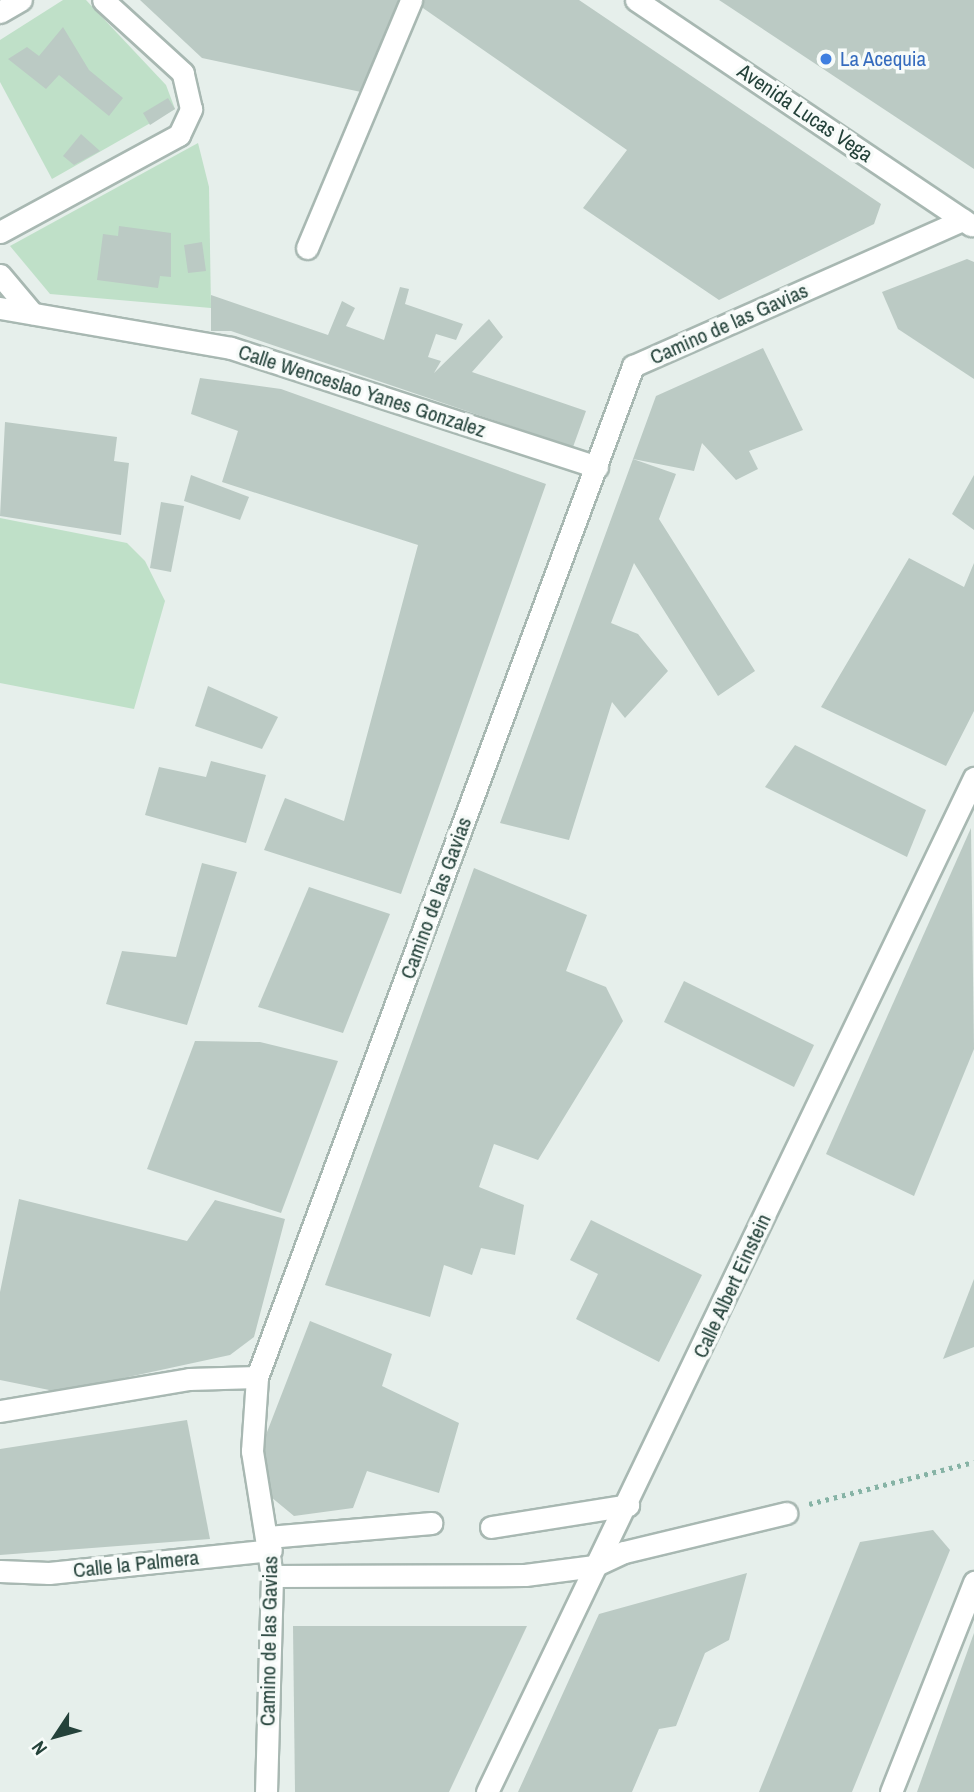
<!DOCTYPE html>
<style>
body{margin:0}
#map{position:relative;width:974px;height:1792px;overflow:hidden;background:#e6efeb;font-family:"Archivo Narrow",sans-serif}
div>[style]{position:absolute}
.green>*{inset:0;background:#bfe0c8}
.building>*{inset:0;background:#bbcac4}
.path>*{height:4.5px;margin-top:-2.25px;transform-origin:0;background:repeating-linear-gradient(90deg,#86b3a5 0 3.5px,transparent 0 8.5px)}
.roads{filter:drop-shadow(2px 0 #a8b8b2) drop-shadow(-2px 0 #a8b8b2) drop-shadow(0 2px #a8b8b2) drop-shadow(0 -2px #a8b8b2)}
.minor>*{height:21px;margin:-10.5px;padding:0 10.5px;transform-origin:10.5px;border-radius:10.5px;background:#fff}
.dots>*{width:19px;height:19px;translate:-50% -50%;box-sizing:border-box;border:4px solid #f7fbf9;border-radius:50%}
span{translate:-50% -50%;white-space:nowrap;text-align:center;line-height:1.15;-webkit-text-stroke:7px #f7fbf9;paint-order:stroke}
.shop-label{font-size:21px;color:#366cbe}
.left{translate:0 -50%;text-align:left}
.street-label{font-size:21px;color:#24423a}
.north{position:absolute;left:21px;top:1701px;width:70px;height:70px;-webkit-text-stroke:5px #f7fbf9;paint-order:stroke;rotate:234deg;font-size:19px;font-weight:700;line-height:28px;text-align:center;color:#24423a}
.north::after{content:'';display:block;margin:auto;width:24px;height:32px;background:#24423a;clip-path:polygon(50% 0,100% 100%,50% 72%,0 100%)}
</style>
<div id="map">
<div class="green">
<i style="clip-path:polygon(63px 0,86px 0,166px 85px,175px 109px,52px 179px,0 82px,0 40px)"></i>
<i style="clip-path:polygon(198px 143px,209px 187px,211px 308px,50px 294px,10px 246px)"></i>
<i style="clip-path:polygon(0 518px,127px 543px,145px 561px,165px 601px,134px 709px,0 683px)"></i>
</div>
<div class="building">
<i style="clip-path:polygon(140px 0,400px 0,361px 92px,202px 58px)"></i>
<i style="clip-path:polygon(423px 0,579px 0,881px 204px,874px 224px,719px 300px,583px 208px,627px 150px,420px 6px)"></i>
<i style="clip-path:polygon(719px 0,974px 0,974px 169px,929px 139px)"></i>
<i style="clip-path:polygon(63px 27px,89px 70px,123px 98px,109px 116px,59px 75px,46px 89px,8px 59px,27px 47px,39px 56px)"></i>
<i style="clip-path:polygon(168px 98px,175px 109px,150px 125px,143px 113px)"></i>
<i style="clip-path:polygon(81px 134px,100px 151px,74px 165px,63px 156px)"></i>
<i style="clip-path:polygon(119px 226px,171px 233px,171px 277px,160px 276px,158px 288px,97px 280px,103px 234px,118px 236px)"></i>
<i style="clip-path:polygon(202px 242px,206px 271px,188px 273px,184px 245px)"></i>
<i style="clip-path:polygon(967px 259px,974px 262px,974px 379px,898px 329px,882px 292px)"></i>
<i style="clip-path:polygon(400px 287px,409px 289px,405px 304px,463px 324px,456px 340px,436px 334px,428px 357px,441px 361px,434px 373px,489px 319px,503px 337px,472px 372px,586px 411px,573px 447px,231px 331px,211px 331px,211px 295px,328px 335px,342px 301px,355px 308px,346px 326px,384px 340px)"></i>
<i style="clip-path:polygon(763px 348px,803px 430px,749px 451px,758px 469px,736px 480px,702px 443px,694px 471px,633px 459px,656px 396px)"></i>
<i style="clip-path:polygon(200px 378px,281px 389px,546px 484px,401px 894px,264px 850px,285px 798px,344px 821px,418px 545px,222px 482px,238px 431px,191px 414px)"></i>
<i style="clip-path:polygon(5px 422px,117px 437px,114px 461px,129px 463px,121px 535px,0 516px)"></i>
<i style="clip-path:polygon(633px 459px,676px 474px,659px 519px,755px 671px,718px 696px,634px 563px,611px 623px,638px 634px,668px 671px,625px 718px,612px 702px,569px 840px,500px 823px)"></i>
<i style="clip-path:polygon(191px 475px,249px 497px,240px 520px,184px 501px)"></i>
<i style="clip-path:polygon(974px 475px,974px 530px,952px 514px)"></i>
<i style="clip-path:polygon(161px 502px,184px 506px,171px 572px,150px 568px)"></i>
<i style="clip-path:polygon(909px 558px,964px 587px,974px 563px,974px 711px,946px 766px,821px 707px)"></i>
<i style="clip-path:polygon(208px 686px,278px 717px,262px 749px,195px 726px)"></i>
<i style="clip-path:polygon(795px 745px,926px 810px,907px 857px,765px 787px)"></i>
<i style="clip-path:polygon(211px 761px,266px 775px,246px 843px,145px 815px,159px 767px,206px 777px)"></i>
<i style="clip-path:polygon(971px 828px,974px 1049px,914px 1196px,826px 1154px)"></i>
<i style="clip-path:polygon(202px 863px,237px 872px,187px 1025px,106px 1004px,122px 951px,176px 957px)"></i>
<i style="clip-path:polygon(474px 868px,587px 915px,566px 971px,606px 987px,623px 1021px,538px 1160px,494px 1144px,479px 1187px,524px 1205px,515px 1255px,481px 1248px,472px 1275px,444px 1265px,430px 1317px,325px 1285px)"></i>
<i style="clip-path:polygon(309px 887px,390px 914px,343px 1033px,258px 1007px)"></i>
<i style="clip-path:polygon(684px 981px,814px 1045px,794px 1087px,664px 1022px)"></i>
<i style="clip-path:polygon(195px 1041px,260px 1042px,338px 1061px,281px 1213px,147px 1169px)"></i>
<i style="clip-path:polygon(19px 1199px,187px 1241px,215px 1200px,285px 1219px,254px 1337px,230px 1355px,59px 1392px,0 1380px,0 1292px)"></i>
<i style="clip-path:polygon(591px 1220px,702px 1275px,659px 1362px,576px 1319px,598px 1274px,570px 1260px)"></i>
<i style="clip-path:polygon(974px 1279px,974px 1347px,943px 1359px)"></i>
<i style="clip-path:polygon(310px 1321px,392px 1354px,382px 1386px,459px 1423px,439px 1493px,367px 1471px,353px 1508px,294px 1516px,271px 1497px,262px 1445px)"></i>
<i style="clip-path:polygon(187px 1420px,210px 1539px,0 1555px,0 1449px)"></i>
<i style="clip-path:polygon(933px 1530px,950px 1550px,852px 1792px,759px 1792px,860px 1542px)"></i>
<i style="clip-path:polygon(747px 1573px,729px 1640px,705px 1653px,676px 1726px,659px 1729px,632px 1792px,518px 1792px,599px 1614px)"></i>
<i style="clip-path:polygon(293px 1626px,527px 1626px,449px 1792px,295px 1792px)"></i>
<i style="clip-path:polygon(974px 1633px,974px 1792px,917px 1792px)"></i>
</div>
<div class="path">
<i style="left:809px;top:1504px;width:170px;rotate:-14.3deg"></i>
</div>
<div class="roads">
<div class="minor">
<i style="left:636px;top:0;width:404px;rotate:33.9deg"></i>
<i style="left:0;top:12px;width:24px;rotate:-30deg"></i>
<i style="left:0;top:232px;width:204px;rotate:-28.5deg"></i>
<i style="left:179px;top:135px;width:29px;rotate:-65deg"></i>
<i style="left:191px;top:109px;width:37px;rotate:-103deg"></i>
<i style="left:183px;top:73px;width:108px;rotate:-137.6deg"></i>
<i style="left:307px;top:248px;width:269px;rotate:-67.2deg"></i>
<i style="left:0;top:275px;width:50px;rotate:49.9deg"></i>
<i style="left:0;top:308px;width:234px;rotate:9.8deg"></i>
<i style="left:231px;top:348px;width:385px;rotate:18deg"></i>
<i style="left:0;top:1411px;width:192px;rotate:-9.6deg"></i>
<i style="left:189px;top:1379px;width:68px;rotate:-1.7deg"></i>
<i style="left:491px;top:1527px;width:139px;rotate:-9.1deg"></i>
<i style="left:268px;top:1537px;width:164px;rotate:-4.9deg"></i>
<i style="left:0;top:1571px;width:49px;rotate:2.3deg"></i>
<i style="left:49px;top:1573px;width:223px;rotate:-5.9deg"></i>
<i style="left:272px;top:1576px;width:253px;rotate:-0.2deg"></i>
<i style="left:525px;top:1575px;width:70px;rotate:-7.4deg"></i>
<i style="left:594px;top:1566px;width:33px;rotate:-25deg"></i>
<i style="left:624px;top:1552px;width:167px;rotate:-13.5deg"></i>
<i style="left:266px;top:1792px;width:216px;rotate:-88.4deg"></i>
<i style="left:272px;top:1576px;width:127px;rotate:-99.1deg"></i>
<i style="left:252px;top:1451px;width:74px;rotate:-86.1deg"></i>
<i style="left:257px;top:1377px;width:1079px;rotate:-69.6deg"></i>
<i style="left:633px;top:366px;width:361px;rotate:-23.9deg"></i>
<i style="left:487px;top:1792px;width:1125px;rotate:-64.35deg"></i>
<i style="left:891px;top:1792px;width:226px;rotate:-68.4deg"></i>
</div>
</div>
<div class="dots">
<i style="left:826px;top:59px;background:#3f7fe0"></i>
</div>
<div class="shop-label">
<span class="left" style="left:840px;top:59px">La Acequia</span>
</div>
<div class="street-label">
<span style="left:805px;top:113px;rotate:34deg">Avenida Lucas Vega</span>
<span style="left:729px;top:324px;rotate:-24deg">Camino de las Gavias</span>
<span style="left:362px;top:391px;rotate:18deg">Calle Wenceslao Yanes Gonzalez</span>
<span style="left:436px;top:898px;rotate:-70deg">Camino de las Gavias</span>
<span style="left:732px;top:1286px;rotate:-65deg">Calle Albert Einstein</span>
<span style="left:136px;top:1564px;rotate:-6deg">Calle la Palmera</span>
<span style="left:269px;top:1641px;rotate:-89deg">Camino de las Gavias</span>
</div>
<div class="north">N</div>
</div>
